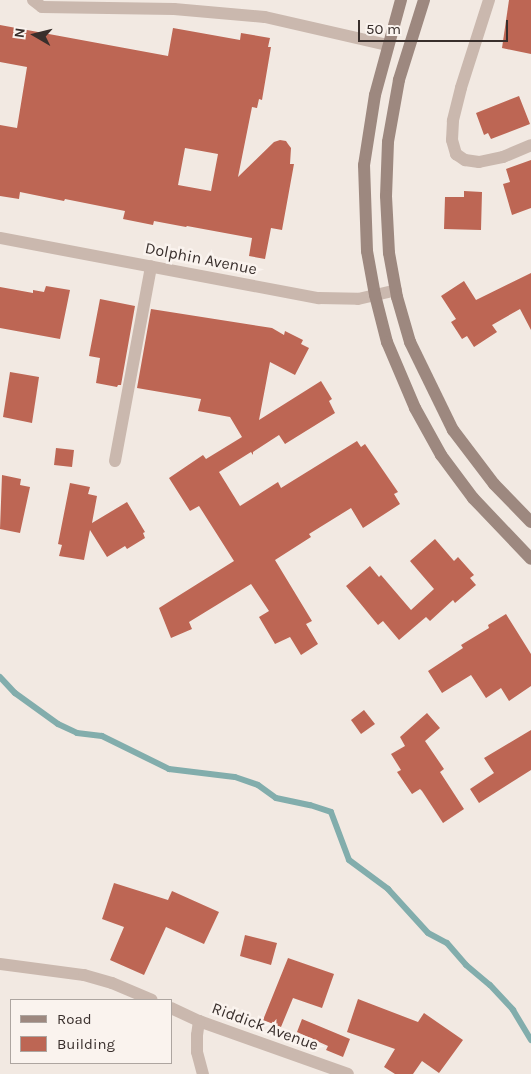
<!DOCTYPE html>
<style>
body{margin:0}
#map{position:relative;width:531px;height:1074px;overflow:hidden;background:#f2e9e2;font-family:Karla,sans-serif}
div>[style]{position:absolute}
.stream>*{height:6px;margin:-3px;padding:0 3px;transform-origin:3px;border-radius:3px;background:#82adac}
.building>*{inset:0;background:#bd6654}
.lane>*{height:12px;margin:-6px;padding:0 6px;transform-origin:6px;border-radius:6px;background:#cab8ae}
.street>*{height:12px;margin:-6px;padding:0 6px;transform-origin:6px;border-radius:6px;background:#cab8ae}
.secondary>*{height:12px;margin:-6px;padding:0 6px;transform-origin:6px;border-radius:6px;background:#9d887f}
span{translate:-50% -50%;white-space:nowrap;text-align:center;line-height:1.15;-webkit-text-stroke:5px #faf3ee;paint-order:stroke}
.street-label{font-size:16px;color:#392f2c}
.legend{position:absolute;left:10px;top:999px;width:162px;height:65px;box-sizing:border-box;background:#faf3ee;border:1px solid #ada5a0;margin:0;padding:6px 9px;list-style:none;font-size:15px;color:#392f2c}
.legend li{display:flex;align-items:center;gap:10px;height:25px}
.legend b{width:25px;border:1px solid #ada5a0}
.north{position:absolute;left:10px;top:10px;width:50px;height:50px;-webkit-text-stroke:4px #faf3ee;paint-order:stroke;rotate:278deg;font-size:14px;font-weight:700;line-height:20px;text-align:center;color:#392f2c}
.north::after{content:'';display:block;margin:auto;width:18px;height:22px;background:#392f2c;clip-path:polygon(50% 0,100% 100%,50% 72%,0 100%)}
.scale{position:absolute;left:358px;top:20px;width:150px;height:22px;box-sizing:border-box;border:2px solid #392f2c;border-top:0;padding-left:6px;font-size:15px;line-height:18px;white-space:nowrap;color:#392f2c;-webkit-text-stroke:4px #faf3ee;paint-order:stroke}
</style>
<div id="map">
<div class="stream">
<i style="left:0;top:677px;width:22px;rotate:47deg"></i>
<i style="left:15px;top:693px;width:53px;rotate:35.8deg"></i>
<i style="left:58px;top:724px;width:21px;rotate:25deg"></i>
<i style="left:77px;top:733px;width:25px;rotate:7deg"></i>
<i style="left:102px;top:736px;width:75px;rotate:26.2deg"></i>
<i style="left:169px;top:769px;width:66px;rotate:6.9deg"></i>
<i style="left:235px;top:777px;width:24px;rotate:19deg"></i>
<i style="left:258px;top:785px;width:22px;rotate:36deg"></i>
<i style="left:276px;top:798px;width:35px;rotate:12deg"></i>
<i style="left:310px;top:805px;width:22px;rotate:18deg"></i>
<i style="left:331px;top:812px;width:51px;rotate:69.4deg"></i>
<i style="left:349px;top:860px;width:49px;rotate:36.6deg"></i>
<i style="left:388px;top:889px;width:59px;rotate:47.7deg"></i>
<i style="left:428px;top:933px;width:21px;rotate:28deg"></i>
<i style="left:447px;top:943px;width:29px;rotate:49deg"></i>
<i style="left:466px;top:965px;width:31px;rotate:40deg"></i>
<i style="left:490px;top:985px;width:34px;rotate:47deg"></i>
<i style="left:513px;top:1010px;width:35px;rotate:59deg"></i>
</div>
<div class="building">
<i style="clip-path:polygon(509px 0,531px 0,531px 54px,502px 48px)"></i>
<i style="clip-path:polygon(evenodd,0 25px,168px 56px,173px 28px,240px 40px,241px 33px,270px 38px,268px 47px,271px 47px,262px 100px,259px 99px,257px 108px,252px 107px,238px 177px,274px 142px,280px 140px,286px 141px,288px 144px,291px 148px,290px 164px,294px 164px,282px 230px,271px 228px,265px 259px,249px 256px,252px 238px,187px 226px,186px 227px,154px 221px,153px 225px,123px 219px,125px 211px,65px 199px,64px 201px,20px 192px,19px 199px,0 196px,0 125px,17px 128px,27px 67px,0 62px,0 25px,185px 148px,218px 154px,211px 191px,178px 185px,185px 148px)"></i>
<i style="clip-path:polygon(519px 96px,530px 124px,491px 139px,488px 133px,484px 135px,476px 113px)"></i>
<i style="clip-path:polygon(531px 160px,531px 208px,512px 215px,503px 184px,510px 182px,506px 169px)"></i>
<i style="clip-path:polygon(464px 191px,482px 192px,481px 230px,444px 229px,445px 197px,464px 197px)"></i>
<i style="clip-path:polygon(531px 273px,531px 330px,520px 309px,492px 325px,497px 332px,474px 347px,467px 336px,462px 339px,451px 322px,456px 319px,441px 296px,464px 281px,476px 300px)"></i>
<i style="clip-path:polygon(46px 286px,70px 290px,60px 339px,0 328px,0 287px,33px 293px,33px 290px,44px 292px)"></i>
<i style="clip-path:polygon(100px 299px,135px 306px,121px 385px,118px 385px,117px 387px,96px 383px,100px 358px,89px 356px)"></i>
<i style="clip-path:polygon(151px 309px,272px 328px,284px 335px,285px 331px,303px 340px,301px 344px,309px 348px,295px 375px,270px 362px,259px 420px,321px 381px,332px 399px,329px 401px,335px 413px,285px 444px,279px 435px,253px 452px,253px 455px,251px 452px,219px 472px,240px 506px,278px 482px,281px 488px,357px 441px,361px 447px,365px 444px,398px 492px,394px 494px,400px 504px,363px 528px,351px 508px,309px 534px,311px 537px,275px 560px,312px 621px,306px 624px,318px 644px,301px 655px,290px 637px,275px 644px,259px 617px,269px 611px,251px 584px,189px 622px,192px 629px,171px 638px,159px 608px,234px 561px,199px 506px,190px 511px,169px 478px,203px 455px,206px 459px,242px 437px,230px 417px,198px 411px,201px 399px,137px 388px)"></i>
<i style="clip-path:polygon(10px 372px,39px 377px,32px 423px,3px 417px)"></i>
<i style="clip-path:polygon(56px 448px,74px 450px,72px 467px,54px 465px)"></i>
<i style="clip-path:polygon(2px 475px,21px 479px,20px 485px,30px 487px,20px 533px,0 529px)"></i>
<i style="clip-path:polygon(70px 483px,90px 487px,88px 494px,97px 496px,92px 523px,127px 502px,145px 532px,143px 533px,145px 538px,127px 549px,125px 546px,107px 557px,90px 530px,84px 560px,59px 556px,62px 545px,58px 544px)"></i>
<i style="clip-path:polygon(435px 539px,454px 561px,458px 557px,474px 575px,470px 578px,476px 585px,455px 603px,453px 600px,430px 621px,426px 617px,399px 640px,383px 621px,378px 625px,346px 586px,370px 566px,379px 577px,381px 575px,411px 610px,434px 589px,410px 561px)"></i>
<i style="clip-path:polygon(506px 614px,531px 654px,531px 686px,509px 701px,501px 688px,486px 698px,471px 675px,442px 693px,428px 671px,463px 648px,461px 645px,489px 628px,488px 625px)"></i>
<i style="clip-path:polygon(364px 710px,375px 724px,361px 734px,351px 720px)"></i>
<i style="clip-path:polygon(427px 713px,440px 728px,425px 741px,444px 769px,440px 772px,464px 809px,443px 823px,422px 791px,420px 789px,412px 794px,397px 772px,401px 770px,391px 754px,405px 746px,400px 737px)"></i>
<i style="clip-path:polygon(531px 730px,531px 770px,479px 803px,470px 789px,494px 773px,484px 758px)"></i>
<i style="clip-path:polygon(114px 883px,168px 900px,172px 891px,219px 912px,204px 944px,166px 927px,144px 975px,110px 960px,124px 927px,102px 919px)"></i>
<i style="clip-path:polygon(245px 935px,277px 943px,271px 965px,240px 956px)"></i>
<i style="clip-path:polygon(288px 958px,334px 974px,322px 1008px,293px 998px,281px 1027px,263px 1020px)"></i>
<i style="clip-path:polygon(358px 999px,418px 1022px,424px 1013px,463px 1040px,439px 1073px,422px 1061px,413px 1074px,395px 1074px,384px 1067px,395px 1049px,347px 1032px)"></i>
<i style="clip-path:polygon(302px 1019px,350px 1039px,343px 1057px,326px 1050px,328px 1046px,297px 1032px)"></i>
</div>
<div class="lane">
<i style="left:33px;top:0;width:11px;rotate:38deg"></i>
<i style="left:42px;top:7px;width:132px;rotate:0.9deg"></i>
<i style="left:174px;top:9px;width:91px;rotate:5deg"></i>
<i style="left:265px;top:17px;width:125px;rotate:12.9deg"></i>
<i style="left:115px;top:461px;width:198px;rotate:-79.5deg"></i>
</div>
<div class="street">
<i style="left:489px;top:0;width:92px;rotate:107.7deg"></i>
<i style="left:461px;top:88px;width:34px;rotate:104deg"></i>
<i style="left:453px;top:121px;width:19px;rotate:93deg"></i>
<i style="left:452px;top:140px;width:15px;rotate:74deg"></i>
<i style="left:456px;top:154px;width:11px;rotate:34deg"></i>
<i style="left:465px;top:160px;width:14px;rotate:8deg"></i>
<i style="left:479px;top:162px;width:25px;rotate:-12deg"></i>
<i style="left:503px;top:157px;width:30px;rotate:-23deg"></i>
<i style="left:0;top:238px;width:325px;rotate:10.7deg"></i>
<i style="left:319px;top:298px;width:39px;rotate:1deg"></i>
<i style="left:358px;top:299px;width:39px;rotate:-13deg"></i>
<i style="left:0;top:964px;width:85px;rotate:7.5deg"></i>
<i style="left:84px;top:975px;width:29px;rotate:16deg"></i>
<i style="left:112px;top:983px;width:43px;rotate:23deg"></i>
<i style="left:171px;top:1008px;width:31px;rotate:25deg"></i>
<i style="left:199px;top:1021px;width:158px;rotate:19.6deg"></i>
<i style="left:199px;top:1021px;width:14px;rotate:98deg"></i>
<i style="left:197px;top:1035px;width:17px;rotate:90deg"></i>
<i style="left:197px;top:1052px;width:23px;rotate:75deg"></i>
</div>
<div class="secondary">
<i style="left:401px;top:0;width:98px;rotate:105.3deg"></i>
<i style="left:375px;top:95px;width:71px;rotate:98.9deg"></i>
<i style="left:364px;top:165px;width:86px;rotate:88deg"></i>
<i style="left:367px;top:251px;width:45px;rotate:79.7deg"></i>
<i style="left:375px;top:295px;width:49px;rotate:75.7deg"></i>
<i style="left:387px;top:342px;width:72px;rotate:67deg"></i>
<i style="left:415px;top:408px;width:54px;rotate:61deg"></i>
<i style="left:441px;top:455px;width:54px;rotate:53.3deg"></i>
<i style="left:473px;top:498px;width:84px;rotate:46.4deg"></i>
<i style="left:424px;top:0;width:84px;rotate:107.4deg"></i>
<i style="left:399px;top:80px;width:63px;rotate:100.1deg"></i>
<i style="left:388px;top:142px;width:54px;rotate:92.1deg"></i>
<i style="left:386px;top:196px;width:57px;rotate:87deg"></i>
<i style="left:389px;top:253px;width:45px;rotate:79.7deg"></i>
<i style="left:397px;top:297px;width:47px;rotate:73.9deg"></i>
<i style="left:410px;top:342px;width:98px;rotate:64deg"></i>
<i style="left:453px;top:430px;width:68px;rotate:52.8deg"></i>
<i style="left:494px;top:484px;width:53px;rotate:45.8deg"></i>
</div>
<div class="street-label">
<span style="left:201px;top:259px;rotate:11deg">Dolphin Avenue</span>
<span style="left:265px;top:1027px;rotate:20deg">Riddick Avenue</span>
</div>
<ul class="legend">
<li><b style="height:6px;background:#9d887f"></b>Road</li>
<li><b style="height:14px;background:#bd6654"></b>Building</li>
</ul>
<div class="north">N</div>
<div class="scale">50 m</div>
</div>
